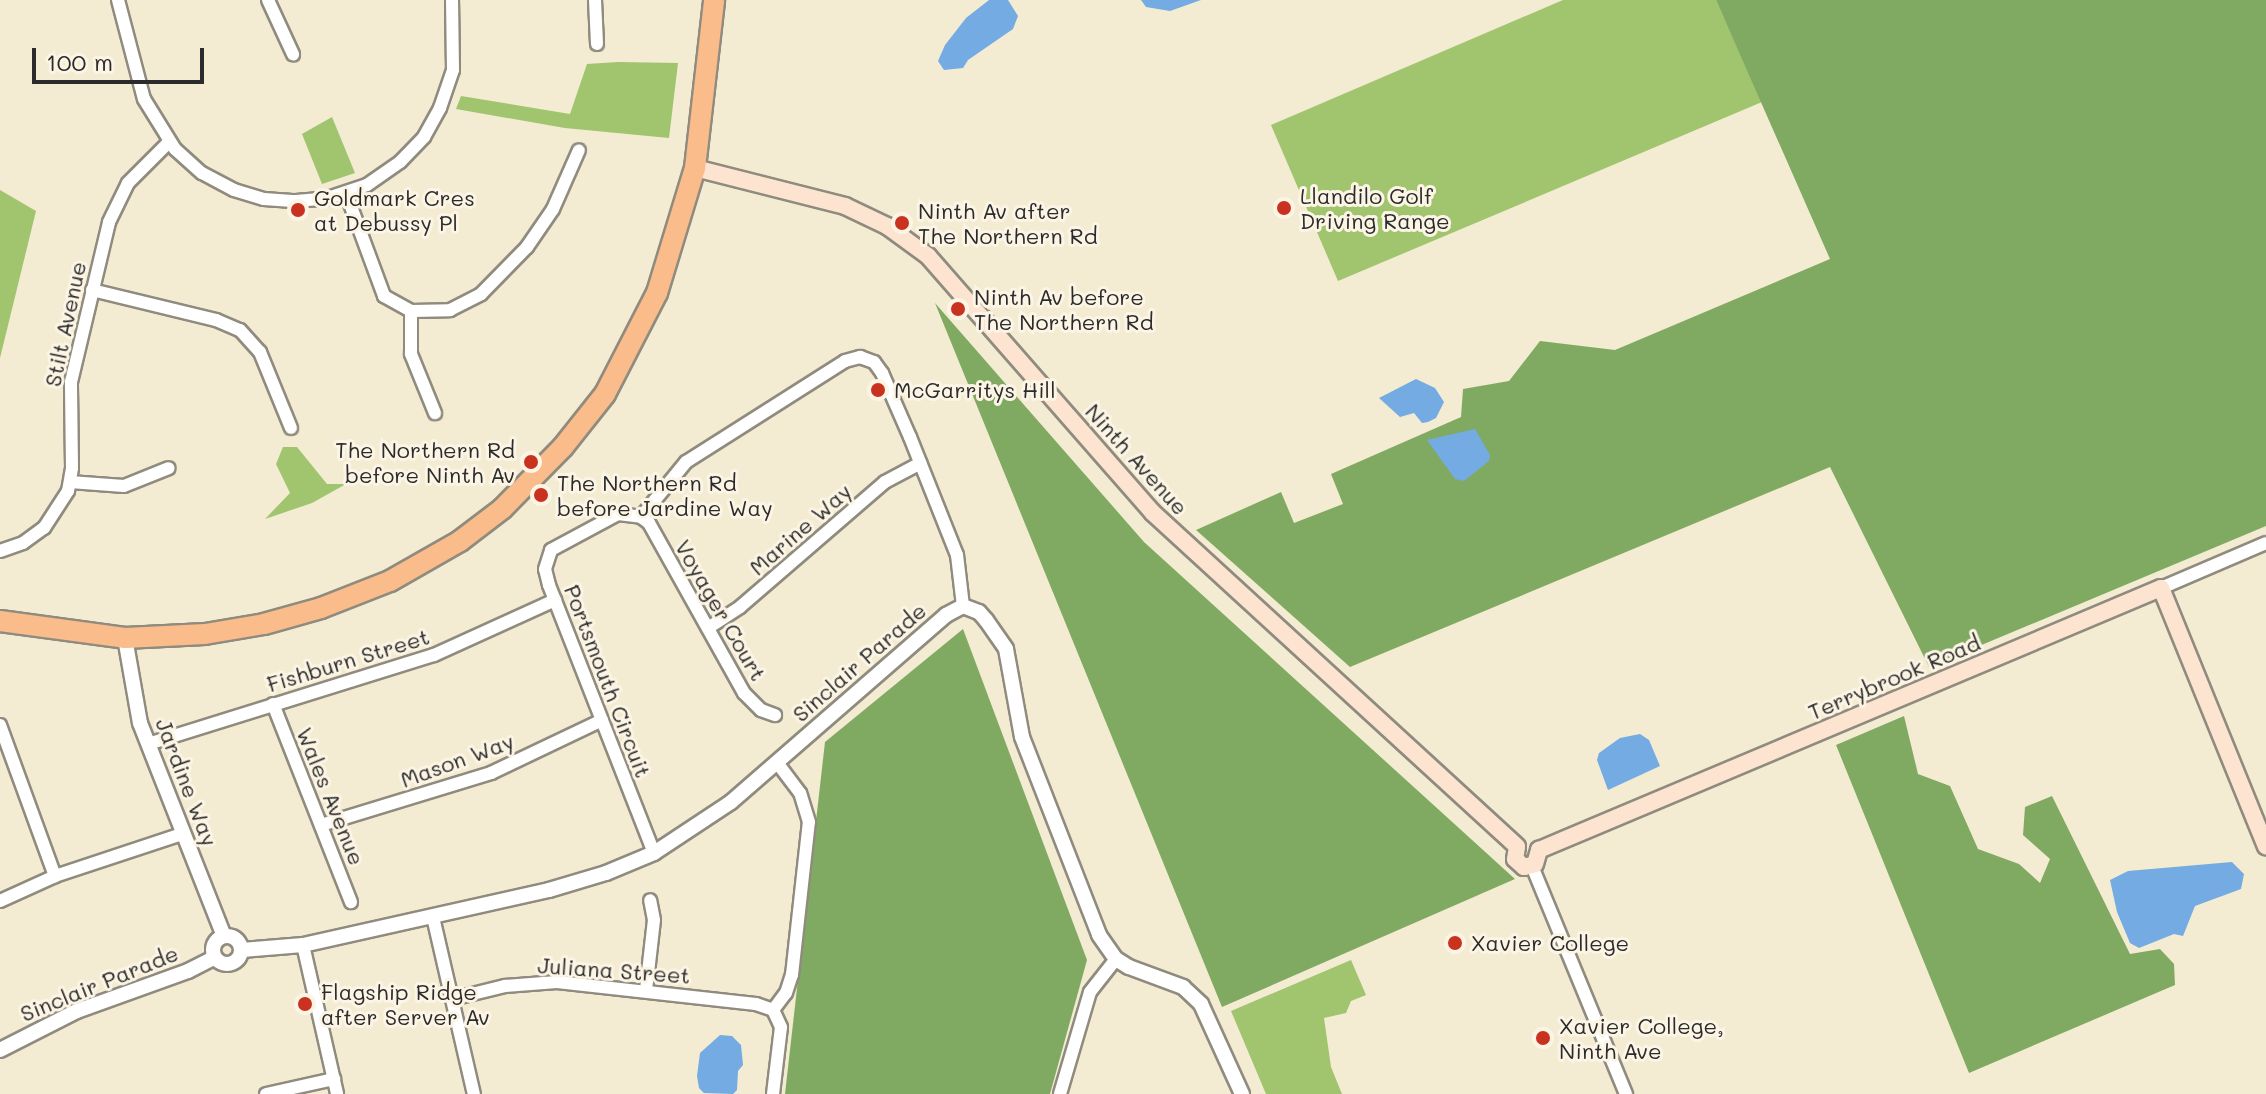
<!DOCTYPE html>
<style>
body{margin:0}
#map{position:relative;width:2266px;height:1094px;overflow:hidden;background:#f3ebd2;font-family:Mali,sans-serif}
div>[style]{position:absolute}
.green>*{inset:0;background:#a1c46e}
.forest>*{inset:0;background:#80aa61}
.water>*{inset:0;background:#73abe2}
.roads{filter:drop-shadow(2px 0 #8f8b7e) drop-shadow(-2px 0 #8f8b7e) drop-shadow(0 2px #8f8b7e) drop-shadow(0 -2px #8f8b7e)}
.minor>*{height:12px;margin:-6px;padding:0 6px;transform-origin:6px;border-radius:6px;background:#fff}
.tertiary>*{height:14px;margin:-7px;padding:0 7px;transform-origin:7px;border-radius:7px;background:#fff}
.tertiary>.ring{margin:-7px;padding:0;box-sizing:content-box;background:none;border:14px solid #fff;border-radius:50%}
.secondary>*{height:16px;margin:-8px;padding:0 8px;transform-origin:8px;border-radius:8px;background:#fde4d0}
.trunk>*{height:20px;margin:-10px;padding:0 10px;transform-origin:10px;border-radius:10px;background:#f9bc8a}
.dots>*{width:22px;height:22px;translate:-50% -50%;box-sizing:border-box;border:4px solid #fcf5e5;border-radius:50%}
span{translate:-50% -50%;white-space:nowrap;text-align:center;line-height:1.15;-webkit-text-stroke:6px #fcf5e5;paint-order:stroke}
.poi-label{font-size:22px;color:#2b2b2b}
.left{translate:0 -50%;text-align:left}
.right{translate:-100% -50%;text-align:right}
.street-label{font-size:22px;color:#2b2b2b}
.scale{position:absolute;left:32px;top:48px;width:172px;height:36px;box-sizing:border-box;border:4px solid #2b2b2b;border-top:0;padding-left:10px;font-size:24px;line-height:28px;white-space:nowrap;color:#2b2b2b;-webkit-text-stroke:6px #fcf5e5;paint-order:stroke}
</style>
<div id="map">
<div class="green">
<i style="clip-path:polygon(1563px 0,1716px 0,1762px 102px,1338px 281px,1271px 125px)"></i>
<i style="clip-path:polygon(618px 62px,678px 63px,669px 138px,565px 128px,456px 109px,461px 96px,570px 114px,587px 64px)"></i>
<i style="clip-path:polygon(332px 117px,355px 173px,322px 184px,302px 134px)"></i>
<i style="clip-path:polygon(0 190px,36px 211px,0 358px)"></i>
<i style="clip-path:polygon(283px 447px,297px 447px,327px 484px,346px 484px,312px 503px,265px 519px,290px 493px,276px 464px)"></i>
<i style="clip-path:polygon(1351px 960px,1366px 995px,1351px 1001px,1346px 1013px,1324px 1018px,1331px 1067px,1342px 1094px,1266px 1094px,1231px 1011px)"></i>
</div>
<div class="forest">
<i style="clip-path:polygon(1716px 0,2266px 0,2266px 526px,1929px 667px,1830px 467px,1350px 667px,1196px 530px,1281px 492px,1294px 523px,1343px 504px,1331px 474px,1461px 417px,1463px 389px,1509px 381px,1540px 341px,1615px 350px,1830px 259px)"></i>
<i style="clip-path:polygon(935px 303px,1144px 542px,1515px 879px,1222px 1007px)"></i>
<i style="clip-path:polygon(963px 629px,1087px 960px,1050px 1094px,785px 1094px,825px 742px)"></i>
<i style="clip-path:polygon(1904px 716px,1918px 774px,1950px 786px,1978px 849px,2019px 864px,2040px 883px,2050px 859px,2023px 835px,2025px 807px,2052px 796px,2130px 954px,2160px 949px,2174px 964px,2175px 985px,1969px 1073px,1836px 745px)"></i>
</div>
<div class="water">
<i style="clip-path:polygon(989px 0,1008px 0,1018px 16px,1013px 29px,968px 60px,963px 68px,944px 70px,938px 61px,945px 45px,966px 18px)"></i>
<i style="clip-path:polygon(1141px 0,1201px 0,1170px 11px,1146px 7px)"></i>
<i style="clip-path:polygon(1416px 379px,1435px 388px,1444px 402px,1436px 418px,1428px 422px,1422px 423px,1414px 413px,1400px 417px,1379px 398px)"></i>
<i style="clip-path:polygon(1475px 429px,1490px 455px,1489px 461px,1464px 481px,1455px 479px,1427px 440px)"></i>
<i style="clip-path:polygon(1640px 734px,1649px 740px,1660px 766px,1608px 790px,1597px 760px,1599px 753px,1620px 738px)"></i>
<i style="clip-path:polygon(2232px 862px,2244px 874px,2241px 889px,2195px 906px,2183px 936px,2174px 934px,2139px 948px,2130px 943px,2117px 912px,2110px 880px,2128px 871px)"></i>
<i style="clip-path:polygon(720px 1035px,732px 1036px,741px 1045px,743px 1065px,738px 1071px,737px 1090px,733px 1094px,704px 1093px,699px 1088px,697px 1076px,700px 1053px)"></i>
</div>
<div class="roads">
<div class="minor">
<i style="left:118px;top:0;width:102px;rotate:75.3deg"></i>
<i style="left:144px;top:99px;width:59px;rotate:58.2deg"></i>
<i style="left:175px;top:149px;width:36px;rotate:42deg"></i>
<i style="left:202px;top:173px;width:36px;rotate:28deg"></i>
<i style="left:234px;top:190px;width:31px;rotate:17deg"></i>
<i style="left:264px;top:199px;width:32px;rotate:4deg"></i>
<i style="left:296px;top:201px;width:32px;rotate:-5deg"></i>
<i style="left:328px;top:198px;width:41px;rotate:-18.4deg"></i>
<i style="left:367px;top:185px;width:40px;rotate:-34.9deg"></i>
<i style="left:400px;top:162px;width:35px;rotate:-46deg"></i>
<i style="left:424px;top:137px;width:33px;rotate:-61deg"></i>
<i style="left:440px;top:108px;width:40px;rotate:-71.1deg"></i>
<i style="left:453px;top:70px;width:70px;rotate:-90.8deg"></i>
<i style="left:268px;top:0;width:60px;rotate:65.2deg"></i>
<i style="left:595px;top:0;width:44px;rotate:87.4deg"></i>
<i style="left:346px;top:193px;width:110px;rotate:69.7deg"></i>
<i style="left:384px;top:296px;width:31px;rotate:29deg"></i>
<i style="left:411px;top:311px;width:39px;rotate:-1deg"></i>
<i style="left:450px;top:310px;width:35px;rotate:-27deg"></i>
<i style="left:481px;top:294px;width:66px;rotate:-45.6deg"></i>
<i style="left:527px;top:247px;width:46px;rotate:-55.6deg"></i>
<i style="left:553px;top:209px;width:64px;rotate:-66.2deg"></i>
<i style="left:92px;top:290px;width:128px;rotate:13.6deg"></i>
<i style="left:216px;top:320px;width:26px;rotate:23deg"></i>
<i style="left:240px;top:330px;width:30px;rotate:48deg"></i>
<i style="left:260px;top:352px;width:82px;rotate:67.8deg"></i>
<i style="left:411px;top:311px;width:43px;rotate:90deg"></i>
<i style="left:411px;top:354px;width:64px;rotate:67.9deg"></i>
<i style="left:70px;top:482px;width:54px;rotate:4.2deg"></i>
<i style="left:124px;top:486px;width:48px;rotate:-21.8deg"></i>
<i style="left:641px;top:517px;width:10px;rotate:37deg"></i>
<i style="left:649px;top:523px;width:195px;rotate:60.8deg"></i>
<i style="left:744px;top:693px;width:24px;rotate:45deg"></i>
<i style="left:761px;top:710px;width:15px;rotate:20deg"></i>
<i style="left:0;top:551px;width:24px;rotate:-19deg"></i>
<i style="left:23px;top:543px;width:26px;rotate:-36deg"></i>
<i style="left:44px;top:528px;width:44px;rotate:-57deg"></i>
<i style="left:68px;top:491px;width:23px;rotate:-80deg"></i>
<i style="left:72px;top:468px;width:86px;rotate:-90.7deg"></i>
<i style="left:71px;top:382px;width:164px;rotate:-76.6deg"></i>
<i style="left:109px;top:222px;width:43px;rotate:-64deg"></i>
<i style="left:128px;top:183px;width:58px;rotate:-45deg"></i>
<i style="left:2161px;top:588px;width:114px;rotate:-23.2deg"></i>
<i style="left:708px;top:628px;width:38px;rotate:-33deg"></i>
<i style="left:740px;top:607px;width:191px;rotate:-40.8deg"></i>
<i style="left:885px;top:482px;width:40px;rotate:-28deg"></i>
<i style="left:273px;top:704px;width:213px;rotate:68.5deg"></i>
<i style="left:0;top:725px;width:161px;rotate:70deg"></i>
<i style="left:148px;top:744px;width:300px;rotate:-17.3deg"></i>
<i style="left:434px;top:655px;width:133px;rotate:-24.4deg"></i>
<i style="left:321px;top:825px;width:178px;rotate:-17deg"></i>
<i style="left:491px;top:773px;width:123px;rotate:-25.5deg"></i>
<i style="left:654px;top:853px;width:288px;rotate:-111.4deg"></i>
<i style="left:549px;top:585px;width:16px;rotate:-104deg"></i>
<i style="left:545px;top:569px;width:20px;rotate:-72deg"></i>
<i style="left:551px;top:550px;width:76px;rotate:-28.2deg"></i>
<i style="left:618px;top:514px;width:23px;rotate:7deg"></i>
<i style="left:641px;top:517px;width:71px;rotate:-50.7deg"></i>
<i style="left:686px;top:462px;width:188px;rotate:-32.4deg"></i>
<i style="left:845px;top:361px;width:16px;rotate:-15deg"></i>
<i style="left:860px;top:357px;width:15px;rotate:20deg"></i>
<i style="left:874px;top:362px;width:14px;rotate:54deg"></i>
<i style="left:882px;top:373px;width:70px;rotate:66.4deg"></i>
<i style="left:910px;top:437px;width:127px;rotate:68.3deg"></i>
<i style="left:957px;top:555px;width:51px;rotate:83.3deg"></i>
<i style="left:1532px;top:866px;width:247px;rotate:67.6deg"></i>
<i style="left:0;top:901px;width:60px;rotate:-24.4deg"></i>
<i style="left:55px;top:876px;width:134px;rotate:-18.3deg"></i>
<i style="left:433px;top:917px;width:182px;rotate:77deg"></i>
<i style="left:303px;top:945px;width:153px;rotate:77.1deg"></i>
<i style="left:646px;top:990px;width:70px;rotate:-83.5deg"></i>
<i style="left:654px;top:920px;width:20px;rotate:-101deg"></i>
<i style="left:452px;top:999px;width:55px;rotate:-13.8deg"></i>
<i style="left:505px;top:986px;width:52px;rotate:-4.4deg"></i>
<i style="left:557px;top:982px;width:200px;rotate:6.3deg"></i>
<i style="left:756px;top:1004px;width:18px;rotate:19deg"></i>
<i style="left:266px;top:1094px;width:70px;rotate:-12.4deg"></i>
<i style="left:773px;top:1094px;width:67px;rotate:-83.2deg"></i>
<i style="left:781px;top:1027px;width:19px;rotate:-115deg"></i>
<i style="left:773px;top:1010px;width:21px;rotate:-53deg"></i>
<i style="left:786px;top:993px;width:19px;rotate:-72deg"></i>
<i style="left:792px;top:975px;width:154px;rotate:-83.7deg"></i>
<i style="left:809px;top:822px;width:30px;rotate:-107deg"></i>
<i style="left:800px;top:793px;width:39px;rotate:-127deg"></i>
<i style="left:1060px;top:1094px;width:106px;rotate:-73.6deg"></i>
<i style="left:1090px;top:992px;width:42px;rotate:-51.8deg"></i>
</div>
<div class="tertiary">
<i style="left:125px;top:638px;width:86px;rotate:80deg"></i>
<i style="left:140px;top:723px;width:229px;rotate:68.5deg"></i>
<i class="ring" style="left:213px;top:936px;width:14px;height:14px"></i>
<i style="left:242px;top:950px;width:61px;rotate:-4.7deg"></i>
<i style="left:303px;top:945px;width:252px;rotate:-12.6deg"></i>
<i style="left:549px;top:890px;width:59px;rotate:-16.6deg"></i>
<i style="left:606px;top:873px;width:52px;rotate:-22.6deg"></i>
<i style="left:654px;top:853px;width:92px;rotate:-33.5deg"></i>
<i style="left:731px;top:802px;width:285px;rotate:-41deg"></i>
<i style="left:946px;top:615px;width:19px;rotate:-28deg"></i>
<i style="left:963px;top:606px;width:17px;rotate:21deg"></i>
<i style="left:979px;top:612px;width:11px;rotate:49deg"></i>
<i style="left:986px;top:620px;width:35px;rotate:55deg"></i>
<i style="left:1006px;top:649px;width:89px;rotate:79.7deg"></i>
<i style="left:1022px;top:737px;width:212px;rotate:68.7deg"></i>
<i style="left:1099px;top:935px;width:29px;rotate:55deg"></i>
<i style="left:1116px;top:959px;width:15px;rotate:32deg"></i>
<i style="left:1129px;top:967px;width:58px;rotate:20.3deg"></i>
<i style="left:1183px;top:987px;width:25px;rotate:43deg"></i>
<i style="left:1201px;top:1004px;width:99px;rotate:65.5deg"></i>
<i style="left:0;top:1050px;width:86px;rotate:-26.9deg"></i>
<i style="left:77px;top:1011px;width:118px;rotate:-19.8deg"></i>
<i style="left:188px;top:971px;width:30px;rotate:-27deg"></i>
</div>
<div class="secondary">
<i style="left:695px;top:168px;width:155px;rotate:14.2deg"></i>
<i style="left:845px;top:206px;width:47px;rotate:25.5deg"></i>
<i style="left:887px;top:226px;width:51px;rotate:36.2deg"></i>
<i style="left:928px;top:256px;width:340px;rotate:48.8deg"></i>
<i style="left:1152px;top:512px;width:495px;rotate:42.5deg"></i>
<i style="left:1517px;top:847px;width:12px;rotate:99deg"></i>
<i style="left:1515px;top:859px;width:12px;rotate:42deg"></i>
<i style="left:1524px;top:867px;width:11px;rotate:-15deg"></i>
<i style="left:1535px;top:864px;width:15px;rotate:-74deg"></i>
<i style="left:1539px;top:850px;width:675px;rotate:-22.84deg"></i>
<i style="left:2161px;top:588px;width:279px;rotate:67.9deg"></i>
</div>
<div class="trunk">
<i style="left:0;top:621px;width:126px;rotate:7.7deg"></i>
<i style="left:125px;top:638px;width:80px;rotate:-2.9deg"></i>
<i style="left:205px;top:634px;width:60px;rotate:-9.6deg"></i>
<i style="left:264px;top:624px;width:59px;rotate:-15.7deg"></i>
<i style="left:321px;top:608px;width:74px;rotate:-21.4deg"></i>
<i style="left:390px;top:581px;width:81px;rotate:-29.7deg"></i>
<i style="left:460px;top:541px;width:53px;rotate:-37.3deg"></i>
<i style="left:502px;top:509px;width:87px;rotate:-45.5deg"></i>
<i style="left:563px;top:447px;width:68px;rotate:-51.6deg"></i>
<i style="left:605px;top:394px;width:114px;rotate:-62.8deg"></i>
<i style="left:657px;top:293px;width:131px;rotate:-73.1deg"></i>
<i style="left:695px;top:168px;width:169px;rotate:-83.5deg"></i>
</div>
</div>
<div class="dots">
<i style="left:1284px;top:208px;background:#c8321e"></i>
<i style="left:298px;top:210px;background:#c8321e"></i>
<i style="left:902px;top:223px;background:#c8321e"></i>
<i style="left:958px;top:309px;background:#c8321e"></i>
<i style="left:878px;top:390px;background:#c8321e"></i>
<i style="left:531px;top:462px;background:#c8321e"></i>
<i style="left:541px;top:495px;background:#c8321e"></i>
<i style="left:1455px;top:943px;background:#c8321e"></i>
<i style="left:305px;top:1004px;background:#c8321e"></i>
<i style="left:1543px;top:1038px;background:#c8321e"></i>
</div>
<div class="poi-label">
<span class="left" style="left:1300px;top:208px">Llandilo Golf<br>Driving Range</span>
<span class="left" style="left:314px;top:210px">Goldmark Cres<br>at Debussy Pl</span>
<span class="left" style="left:918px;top:223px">Ninth Av after<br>The Northern Rd</span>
<span class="left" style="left:974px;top:309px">Ninth Av before<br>The Northern Rd</span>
<span class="left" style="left:894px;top:390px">McGarritys Hill</span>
<span class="right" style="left:515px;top:462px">The Northern Rd<br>before Ninth Av</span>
<span class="left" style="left:557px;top:495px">The Northern Rd<br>before Jardine Way</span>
<span class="left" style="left:1471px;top:943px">Xavier College</span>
<span class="left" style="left:321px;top:1004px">Flagship Ridge<br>after Server Av</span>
<span class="left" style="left:1559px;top:1038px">Xavier College,<br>Ninth Ave</span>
</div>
<div class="street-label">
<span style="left:65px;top:324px;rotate:-78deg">Stilt Avenue</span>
<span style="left:1137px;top:459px;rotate:48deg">Ninth Avenue</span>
<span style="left:800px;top:529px;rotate:-41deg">Marine Way</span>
<span style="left:721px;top:610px;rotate:60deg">Voyager Court</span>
<span style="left:348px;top:660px;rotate:-17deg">Fishburn Street</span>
<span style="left:859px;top:662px;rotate:-41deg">Sinclair Parade</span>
<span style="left:1894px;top:677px;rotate:-23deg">Terrybrook Road</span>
<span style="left:608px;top:681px;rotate:69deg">Portsmouth Circuit</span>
<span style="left:457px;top:760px;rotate:-20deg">Mason Way</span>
<span style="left:187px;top:782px;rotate:69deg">Jardine Way</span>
<span style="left:331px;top:796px;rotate:68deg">Wales Avenue</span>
<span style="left:614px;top:970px;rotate:4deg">Juliana Street</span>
<span style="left:99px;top:983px;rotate:-22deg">Sinclair Parade</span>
</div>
<div class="scale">100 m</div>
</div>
